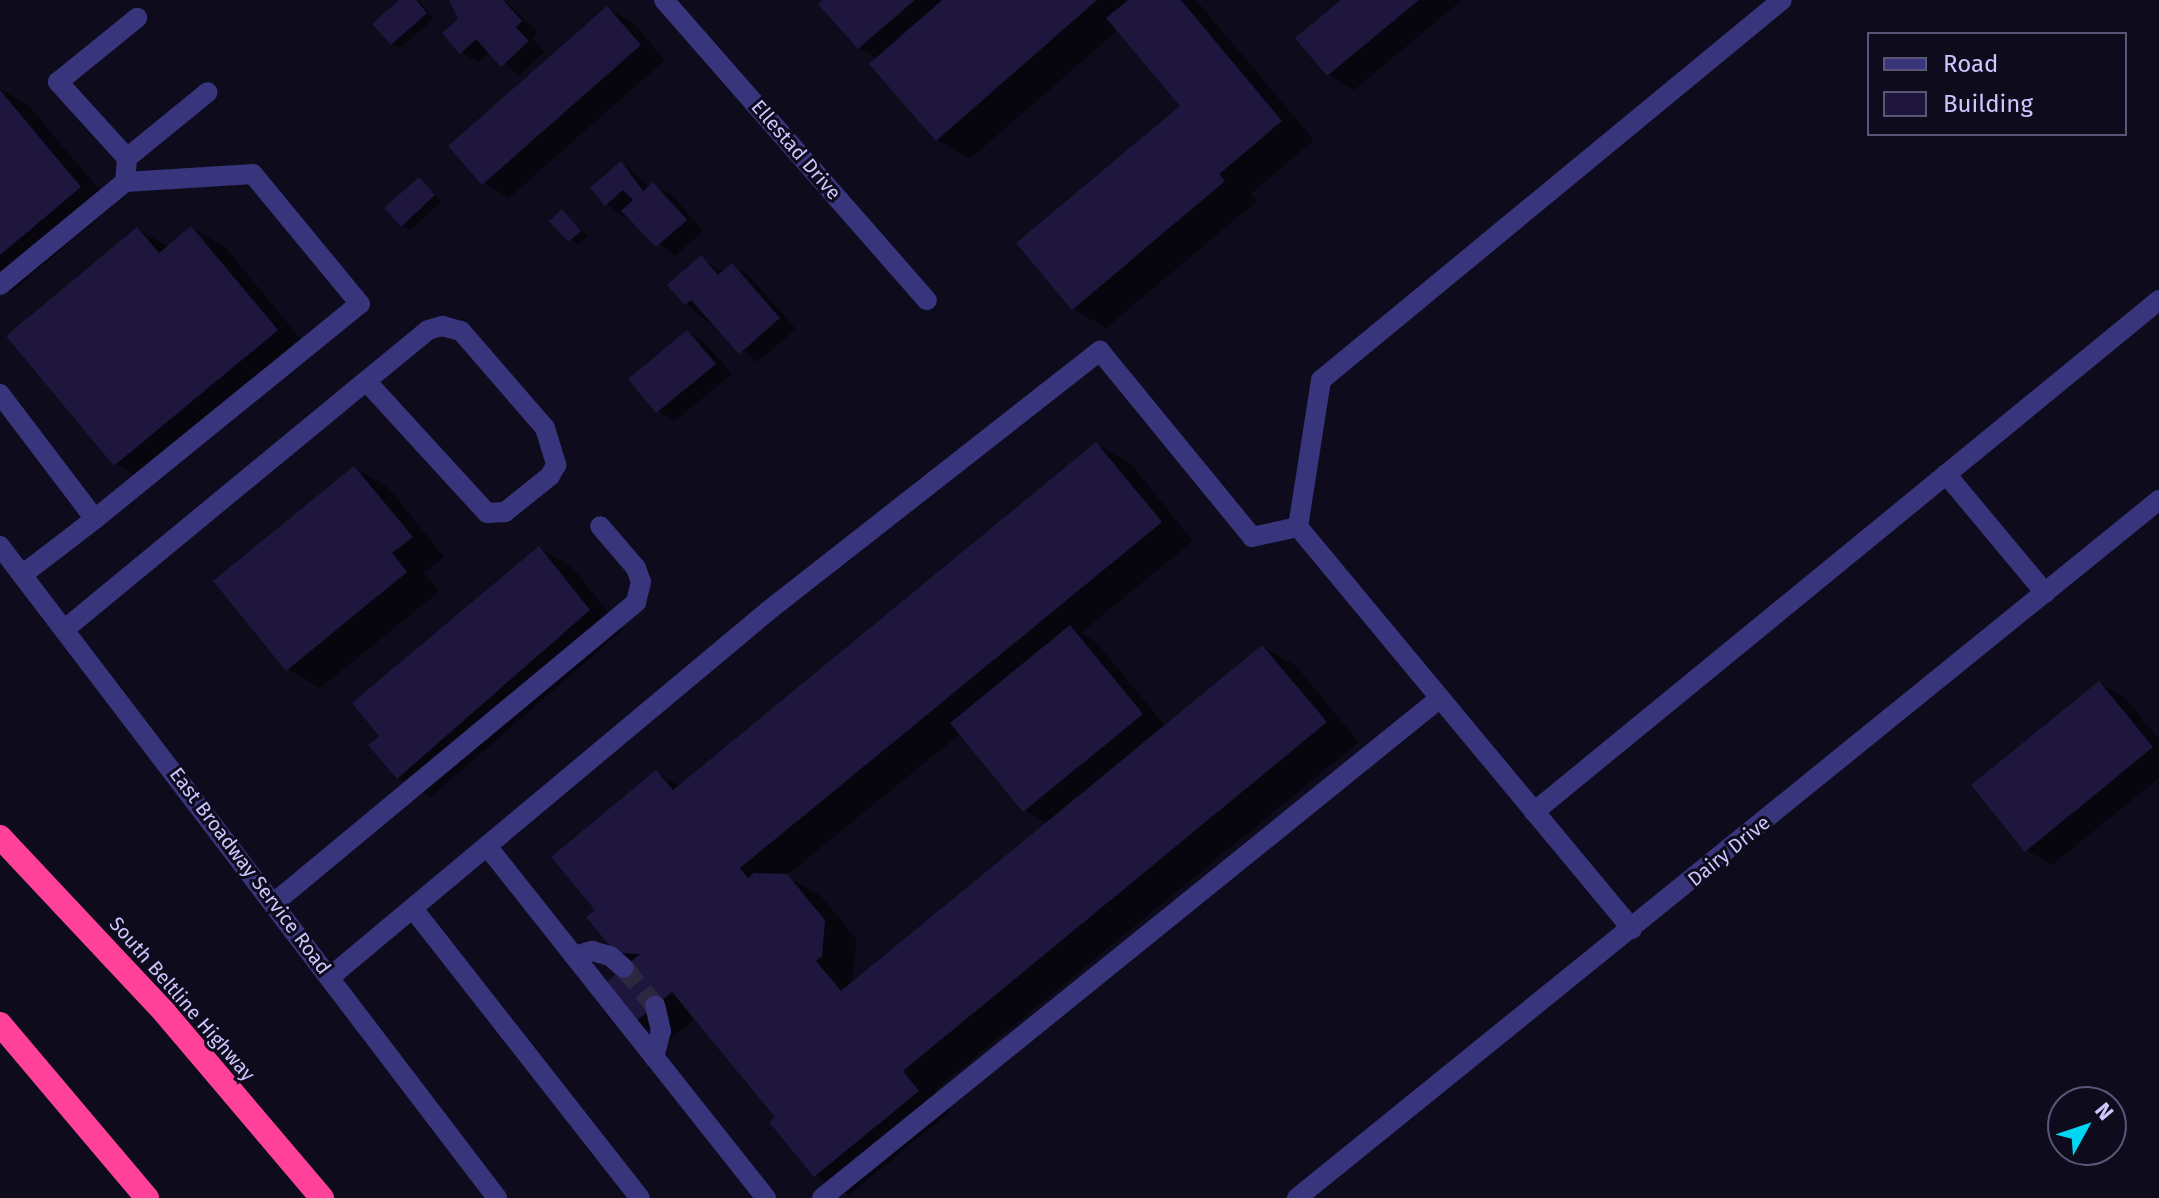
<!DOCTYPE html>
<style>
body{margin:0}
#map{position:relative;width:2159px;height:1198px;overflow:hidden;background:#0e0b1c;font-family:"Fira Sans",sans-serif}
div>[style]{position:absolute}
.shadow>*{inset:0;background:#0007}
.building>*{inset:0;background:#1f163d}
.minor-tunnel>*{height:20px;margin-top:-10px;transform-origin:0;background:repeating-linear-gradient(90deg,#2b273e 0 20px,transparent 0 30px)}
.minor>*{height:20px;margin:-10px;padding:0 10px;transform-origin:10px;border-radius:10px;background:#38357c}
.highway>*{height:24px;margin:-12px;padding:0 12px;transform-origin:12px;border-radius:12px;background:#ff419a}
span{translate:-50% -50%;white-space:nowrap;text-align:center;line-height:1.15;-webkit-text-stroke:6px #0e0b1c;paint-order:stroke}
.street-label{font-size:20px;color:#cdc6ff}
.legend{position:absolute;left:1867px;top:32px;width:260px;height:104px;box-sizing:border-box;background:#0e0b1c;border:2px solid #5a5677;margin:0;padding:10px 14px;list-style:none;font-size:24px;color:#cdc6ff}
.legend li{display:flex;align-items:center;gap:16px;height:40px}
.legend b{width:40px;border:2px solid #5a5677}
.north{position:absolute;left:2047px;top:1086px;width:80px;height:80px;box-sizing:border-box;background:#0e0b1c;border:2px solid #5a5677;border-radius:50%;rotate:50deg;font-size:22px;font-weight:700;line-height:32px;text-align:center;color:#cdc6ff}
.north::after{content:'';display:block;margin:auto;width:28px;height:36px;background:#00d6f1;clip-path:polygon(50% 0,100% 100%,50% 72%,0 100%)}
</style>
<div id="map">
<div class="shadow">
<i style="clip-path:polygon(402px 0,418px 0,434px 19px,400px 48px,392px 44px)"></i>
<i style="clip-path:polygon(452px 0,504px 0,538px 32px,532px 37px,545px 52px,519px 75px,490px 52px,478px 62px,461px 52px,460px 20px)"></i>
<i style="clip-path:polygon(826px 0,1196px 0,1314px 140px,1251px 194px,1257px 201px,1106px 328px,1073px 309px,1183px 106px,1118px 30px,970px 159px,937px 140px,878px 59px,859px 48px)"></i>
<i style="clip-path:polygon(1344px 0,1462px 0,1354px 90px,1329px 75px,1298px 38px)"></i>
<i style="clip-path:polygon(607px 8px,633px 23px,665px 60px,509px 198px,484px 183px)"></i>
<i style="clip-path:polygon(0 89px,28px 105px,113px 206px,11px 292px,0 285px)"></i>
<i style="clip-path:polygon(622px 163px,650px 188px,654px 185px,671px 194px,703px 231px,675px 256px,607px 204px)"></i>
<i style="clip-path:polygon(419px 180px,442px 201px,410px 230px,402px 225px)"></i>
<i style="clip-path:polygon(562px 212px,588px 236px,578px 245px,552px 221px)"></i>
<i style="clip-path:polygon(192px 228px,225px 247px,310px 350px,149px 483px,116px 464px,137px 229px,169px 247px)"></i>
<i style="clip-path:polygon(702px 258px,723px 273px,732px 266px,749px 276px,796px 329px,757px 362px,686px 304px)"></i>
<i style="clip-path:polygon(688px 333px,705px 343px,732px 374px,675px 421px,658px 411px)"></i>
<i style="clip-path:polygon(evenodd,1096px 444px,1130px 463px,1193px 541px,1081px 633px,1096px 642px,1166px 727px,1263px 647px,1296px 666px,1359px 742px,935px 1090px,951px 1111px,849px 1195px,815px 1175px,778px 1118px,696px 1018px,668px 1041px,635px 1021px,634px 962px,617px 952px,598px 910px,657px 773px,680px 786px,1096px 444px,961px 733px,1025px 810px,1047px 824px,851px 985px,857px 940px,821px 896px,786px 876px,961px 733px)"></i>
<i style="clip-path:polygon(355px 468px,388px 487px,444px 557px,424px 573px,439px 592px,320px 688px,287px 669px)"></i>
<i style="clip-path:polygon(539px 548px,572px 567px,622px 630px,431px 797px,398px 778px)"></i>
<i style="clip-path:polygon(2100px 683px,2125px 698px,2159px 739px,2159px 778px,2052px 865px,2026px 850px)"></i>
</div>
<div class="building">
<i style="clip-path:polygon(399px 0,416px 0,427px 13px,391px 45px,372px 24px)"></i>
<i style="clip-path:polygon(449px 0,503px 0,522px 21px,516px 27px,529px 41px,501px 67px,476px 39px,460px 54px,442px 33px,458px 19px)"></i>
<i style="clip-path:polygon(823px 0,915px 0,858px 49px,818px 4px)"></i>
<i style="clip-path:polygon(942px 0,1097px 0,936px 141px,869px 64px)"></i>
<i style="clip-path:polygon(1128px 0,1181px 0,1282px 121px,1219px 174px,1225px 181px,1072px 310px,1016px 243px,1180px 106px,1106px 18px)"></i>
<i style="clip-path:polygon(1341px 0,1419px 0,1327px 76px,1295px 38px)"></i>
<i style="clip-path:polygon(607px 6px,641px 45px,482px 185px,448px 146px)"></i>
<i style="clip-path:polygon(0 90px,81px 187px,0 255px)"></i>
<i style="clip-path:polygon(621px 161px,643px 191px,653px 182px,687px 220px,656px 247px,621px 211px,633px 200px,623px 190px,605px 206px,590px 188px)"></i>
<i style="clip-path:polygon(419px 177px,435px 195px,401px 227px,384px 208px)"></i>
<i style="clip-path:polygon(562px 209px,581px 231px,568px 242px,549px 221px)"></i>
<i style="clip-path:polygon(191px 226px,278px 330px,114px 466px,6px 336px,137px 227px,159px 253px)"></i>
<i style="clip-path:polygon(701px 255px,718px 275px,732px 263px,780px 318px,739px 354px,691px 300px,685px 305px,667px 285px)"></i>
<i style="clip-path:polygon(687px 330px,716px 364px,656px 413px,628px 379px)"></i>
<i style="clip-path:polygon(1096px 442px,1162px 522px,740px 868px,748px 878px,754px 873px,787px 874px,825px 920px,822px 956px,816px 961px,841px 991px,1262px 645px,1327px 722px,903px 1071px,919px 1091px,814px 1177px,769px 1122px,775px 1117px,672px 992px,634px 1023px,603px 985px,640px 954px,616px 953px,586px 917px,595px 910px,551px 857px,656px 770px,673px 790px)"></i>
<i style="clip-path:polygon(354px 466px,413px 537px,392px 553px,407px 572px,286px 671px,213px 581px)"></i>
<i style="clip-path:polygon(539px 546px,590px 610px,397px 779px,368px 745px,379px 736px,352px 703px)"></i>
<i style="clip-path:polygon(1070px 625px,1143px 714px,1023px 812px,950px 723px)"></i>
<i style="clip-path:polygon(2099px 681px,2153px 747px,2025px 852px,1971px 785px)"></i>
</div>
<div class="minor-tunnel">
<i style="left:624px;top:968px;width:49px;rotate:50.8deg"></i>
</div>
<div class="minor">
<i style="left:664px;top:0;width:399px;rotate:48.8deg"></i>
<i style="left:127px;top:158px;width:104px;rotate:-39.2deg"></i>
<i style="left:0;top:285px;width:162px;rotate:-39.5deg"></i>
<i style="left:125px;top:182px;width:24px;rotate:-85deg"></i>
<i style="left:127px;top:158px;width:103px;rotate:-132.2deg"></i>
<i style="left:58px;top:82px;width:102px;rotate:-39deg"></i>
<i style="left:0;top:394px;width:157px;rotate:52.8deg"></i>
<i style="left:95px;top:519px;width:92px;rotate:142.5deg"></i>
<i style="left:1946px;top:474px;width:155px;rotate:50.2deg"></i>
<i style="left:95px;top:519px;width:341px;rotate:-39.1deg"></i>
<i style="left:360px;top:304px;width:168px;rotate:-129.5deg"></i>
<i style="left:253px;top:174px;width:128px;rotate:176.4deg"></i>
<i style="left:0;top:546px;width:820px;rotate:52.68deg"></i>
<i style="left:65px;top:629px;width:390px;rotate:-39.5deg"></i>
<i style="left:366px;top:381px;width:80px;rotate:-39.4deg"></i>
<i style="left:428px;top:330px;width:15px;rotate:-16deg"></i>
<i style="left:442px;top:326px;width:20px;rotate:15deg"></i>
<i style="left:461px;top:331px;width:128px;rotate:49.1deg"></i>
<i style="left:545px;top:428px;width:39px;rotate:73deg"></i>
<i style="left:556px;top:465px;width:13px;rotate:119deg"></i>
<i style="left:550px;top:476px;width:58px;rotate:141.3deg"></i>
<i style="left:505px;top:512px;width:18px;rotate:177deg"></i>
<i style="left:487px;top:513px;width:179px;rotate:-132.5deg"></i>
<i style="left:1534px;top:812px;width:808px;rotate:-39.32deg"></i>
<i style="left:487px;top:846px;width:449px;rotate:51.6deg"></i>
<i style="left:274px;top:903px;width:471px;rotate:-39.7deg"></i>
<i style="left:636px;top:602px;width:21px;rotate:-76deg"></i>
<i style="left:641px;top:582px;width:15px;rotate:-110deg"></i>
<i style="left:636px;top:568px;width:55px;rotate:-130.6deg"></i>
<i style="left:414px;top:910px;width:366px;rotate:51.9deg"></i>
<i style="left:1632px;top:929px;width:523px;rotate:-129.72deg"></i>
<i style="left:1298px;top:527px;width:149px;rotate:-81.1deg"></i>
<i style="left:1321px;top:380px;width:597px;rotate:-39.5deg"></i>
<i style="left:574px;top:956px;width:19px;rotate:-16deg"></i>
<i style="left:592px;top:951px;width:19px;rotate:16deg"></i>
<i style="left:610px;top:956px;width:18px;rotate:41deg"></i>
<i style="left:330px;top:977px;width:571px;rotate:-39.88deg"></i>
<i style="left:768px;top:611px;width:422px;rotate:-38.1deg"></i>
<i style="left:1100px;top:351px;width:240px;rotate:50.7deg"></i>
<i style="left:1252px;top:537px;width:47px;rotate:-12.3deg"></i>
<i style="left:654px;top:1057px;width:27px;rotate:-75deg"></i>
<i style="left:661px;top:1031px;width:26px;rotate:-103deg"></i>
<i style="left:822px;top:1198px;width:795px;rotate:-38.97deg"></i>
<i style="left:1297px;top:1198px;width:1109px;rotate:-39deg"></i>
</div>
<div class="highway">
<i style="left:0;top:837px;width:241px;rotate:46.8deg"></i>
<i style="left:165px;top:1013px;width:243px;rotate:49.7deg"></i>
<i style="left:0;top:1024px;width:228px;rotate:49.8deg"></i>
</div>
<div class="street-label">
<span style="left:796px;top:150px;rotate:49deg">Ellestad Drive</span>
<span style="left:1729px;top:851px;rotate:-39deg">Dairy Drive</span>
<span style="left:250px;top:871px;rotate:53deg">East Broadway Service Road</span>
<span style="left:182px;top:999px;rotate:49deg">South Beltline Highway</span>
</div>
<ul class="legend">
<li><b style="height:10px;background:#38357c"></b>Road</li>
<li><b style="height:22px;background:#1f163d"></b>Building</li>
</ul>
<div class="north">N</div>
</div>
